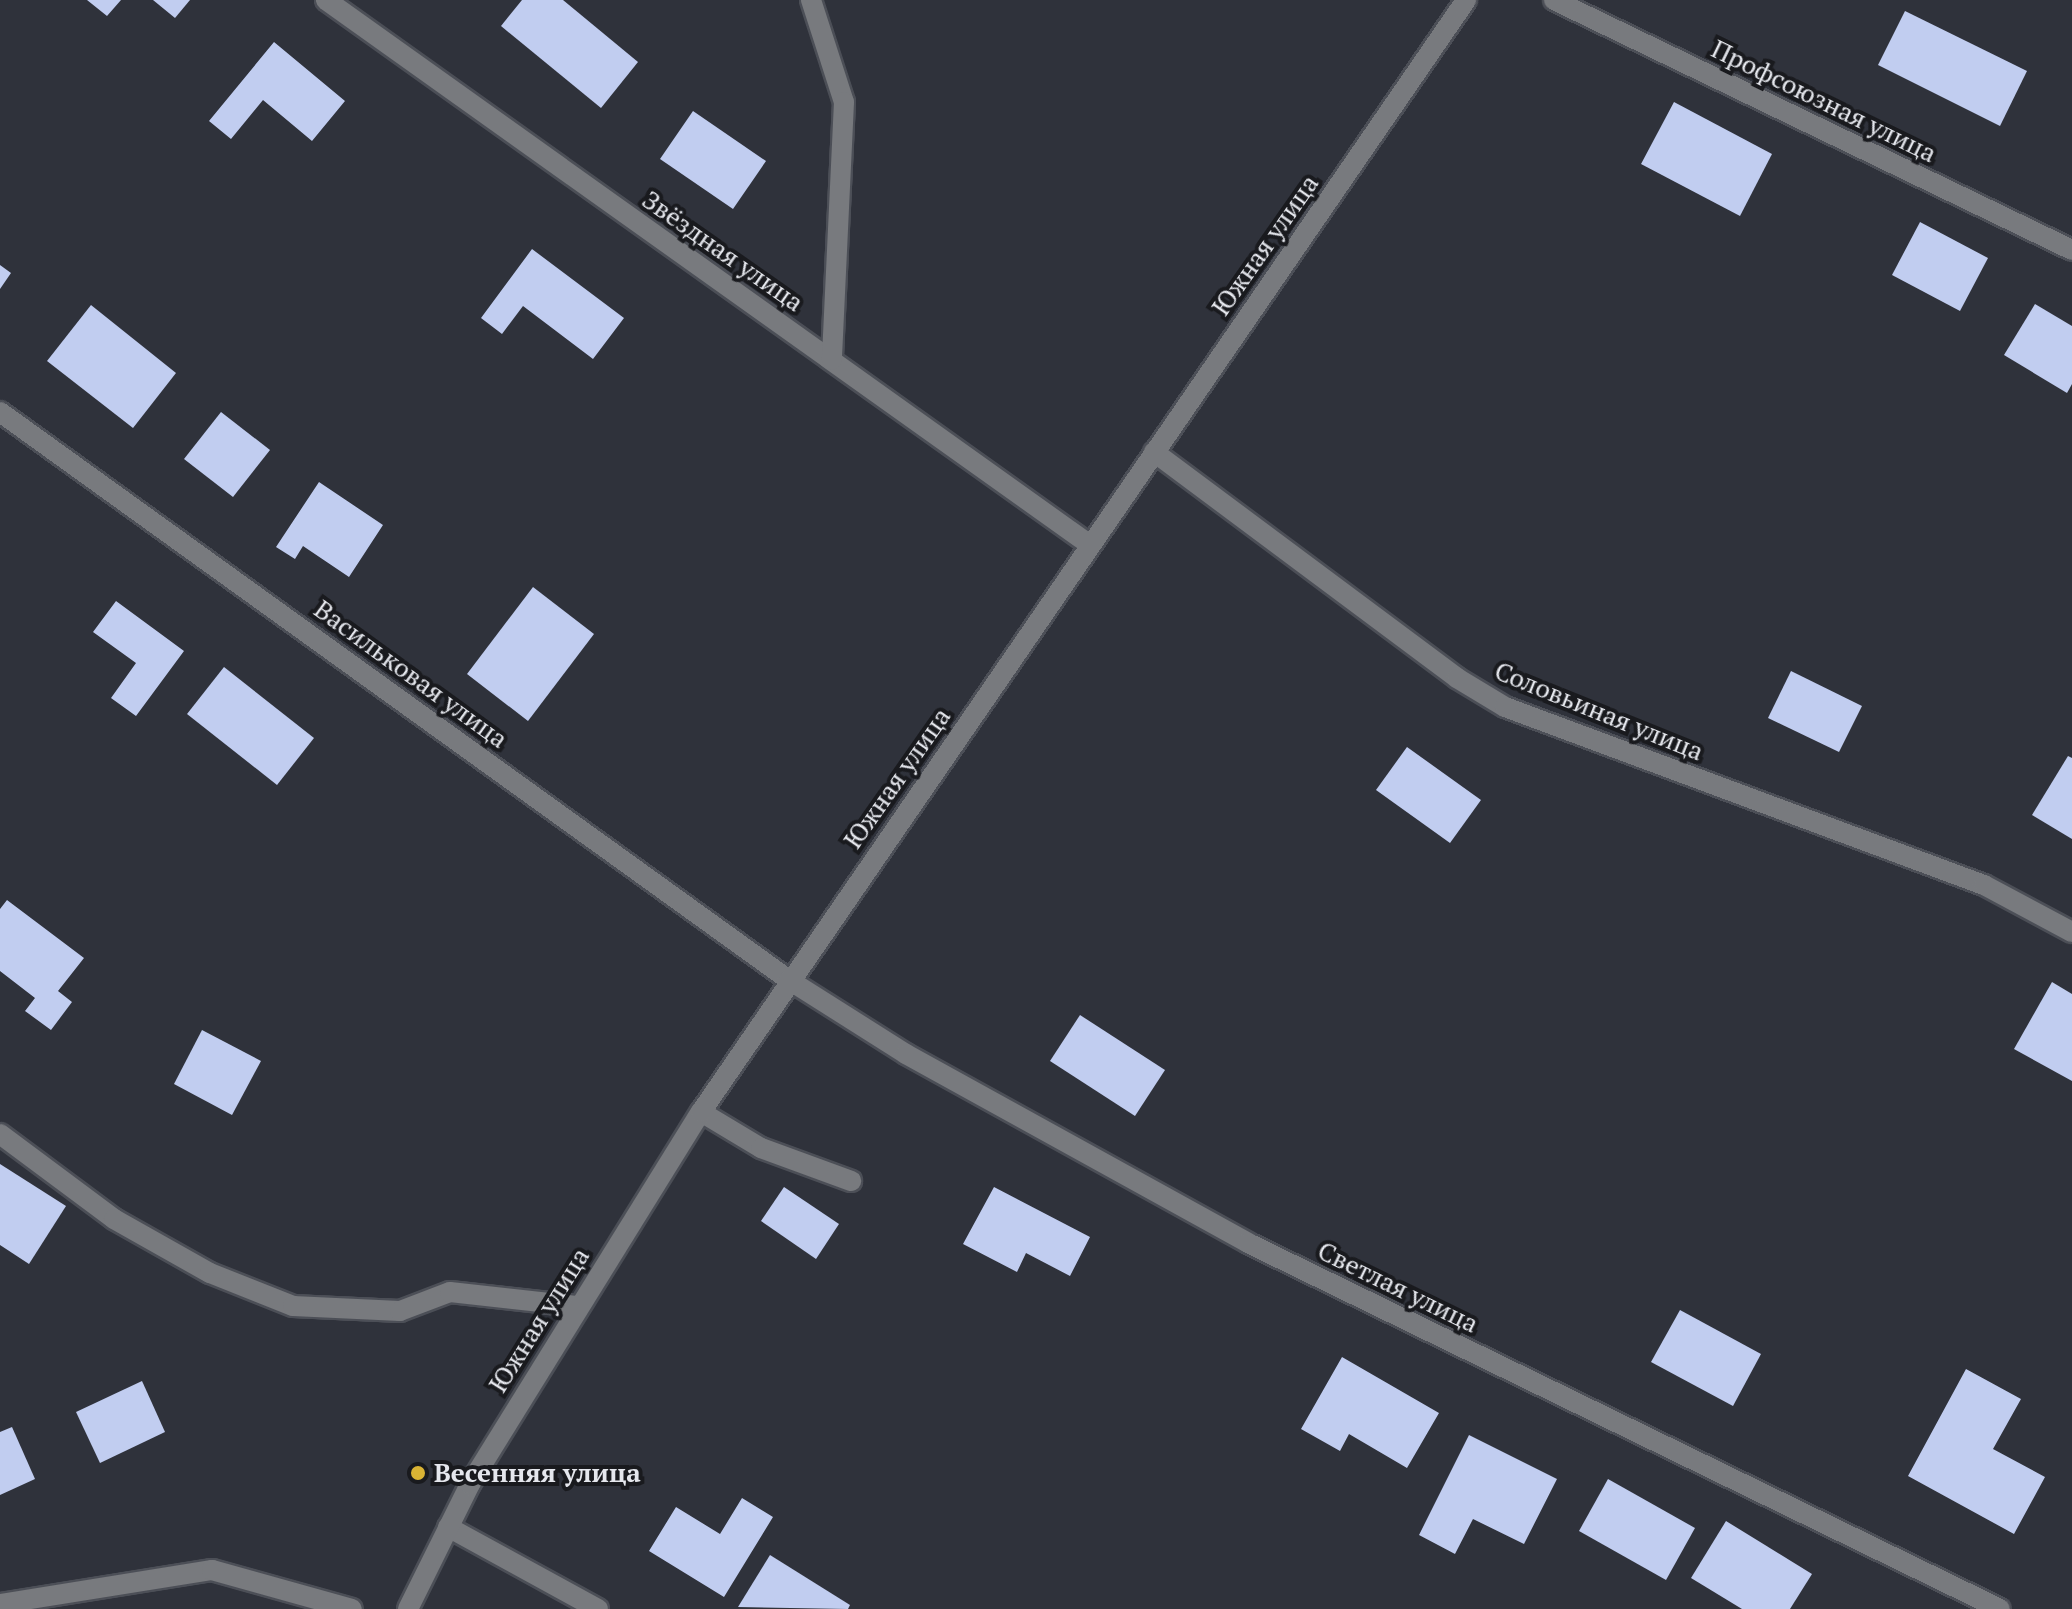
<!DOCTYPE html>
<meta charset="utf-8">
<style>
body{margin:0}
#map{position:relative;width:2072px;height:1609px;overflow:hidden;background:#2f323b;font-family:"PT Serif",serif}
div>[style]{position:absolute}
.building>*{inset:0;background:#c1cdf0}
.roads{filter:drop-shadow(2px 0 #4c4f57) drop-shadow(-2px 0 #4c4f57) drop-shadow(0 2px #4c4f57) drop-shadow(0 -2px #4c4f57)}
.minor>*{height:20px;margin:-10px;padding:0 10px;transform-origin:10px;border-radius:10px;background:#787a7e}
.dots>*{width:22px;height:22px;translate:-50% -50%;box-sizing:border-box;border:4px solid #191a1e;border-radius:50%}
span{translate:-50% -50%;white-space:nowrap;text-align:center;line-height:1.15;-webkit-text-stroke:8px #191a1e;paint-order:stroke}
.street-label{font-size:26px;color:#e5e7ed}
.poi-label{font-size:26px;color:#e5e7ed;font-weight:700}
.left{translate:0 -50%;text-align:left}
</style>
<div id="map">
<div class="building">
<i style="clip-path:polygon(87px 0,121px 0,107px 16px)"></i>
<i style="clip-path:polygon(153px 0,190px 0,175px 18px)"></i>
<i style="clip-path:polygon(522px 0,563px 0,638px 62px,601px 108px,501px 26px)"></i>
<i style="clip-path:polygon(1905px 11px,2027px 71px,2000px 126px,1878px 65px)"></i>
<i style="clip-path:polygon(274px 42px,345px 101px,312px 141px,263px 100px,231px 139px,209px 121px)"></i>
<i style="clip-path:polygon(1674px 102px,1772px 154px,1740px 216px,1641px 164px)"></i>
<i style="clip-path:polygon(693px 111px,766px 161px,733px 209px,660px 159px)"></i>
<i style="clip-path:polygon(1920px 222px,1988px 258px,1960px 311px,1892px 275px)"></i>
<i style="clip-path:polygon(532px 249px,624px 318px,593px 359px,523px 306px,502px 334px,481px 318px)"></i>
<i style="clip-path:polygon(0 265px,11px 273px,0 289px)"></i>
<i style="clip-path:polygon(2035px 304px,2072px 326px,2072px 384px,2067px 393px,2004px 355px)"></i>
<i style="clip-path:polygon(91px 305px,176px 373px,133px 428px,47px 361px)"></i>
<i style="clip-path:polygon(221px 412px,270px 450px,233px 497px,184px 459px)"></i>
<i style="clip-path:polygon(319px 482px,383px 525px,349px 577px,303px 546px,295px 559px,276px 547px)"></i>
<i style="clip-path:polygon(533px 587px,594px 634px,528px 721px,467px 674px)"></i>
<i style="clip-path:polygon(116px 601px,184px 651px,136px 716px,111px 698px,136px 663px,93px 632px)"></i>
<i style="clip-path:polygon(224px 667px,314px 738px,277px 785px,187px 714px)"></i>
<i style="clip-path:polygon(1791px 671px,1862px 706px,1839px 752px,1768px 718px)"></i>
<i style="clip-path:polygon(1407px 747px,1481px 800px,1450px 843px,1376px 790px)"></i>
<i style="clip-path:polygon(2068px 756px,2072px 758px,2072px 839px,2032px 815px)"></i>
<i style="clip-path:polygon(7px 900px,84px 958px,58px 991px,72px 1002px,51px 1030px,25px 1011px,35px 998px,0 971px,0 909px)"></i>
<i style="clip-path:polygon(2052px 982px,2072px 994px,2072px 1081px,2014px 1049px)"></i>
<i style="clip-path:polygon(1080px 1015px,1165px 1070px,1135px 1116px,1050px 1061px)"></i>
<i style="clip-path:polygon(202px 1030px,261px 1061px,232px 1115px,174px 1084px)"></i>
<i style="clip-path:polygon(0 1164px,66px 1206px,29px 1264px,0 1245px)"></i>
<i style="clip-path:polygon(784px 1187px,839px 1224px,816px 1259px,761px 1221px)"></i>
<i style="clip-path:polygon(994px 1187px,1090px 1237px,1070px 1276px,1026px 1253px,1017px 1272px,963px 1244px)"></i>
<i style="clip-path:polygon(1680px 1310px,1761px 1354px,1733px 1406px,1651px 1362px)"></i>
<i style="clip-path:polygon(1342px 1357px,1439px 1413px,1407px 1468px,1349px 1434px,1340px 1451px,1301px 1429px)"></i>
<i style="clip-path:polygon(1966px 1369px,2021px 1399px,1993px 1449px,2045px 1477px,2014px 1534px,1908px 1476px)"></i>
<i style="clip-path:polygon(142px 1381px,165px 1432px,100px 1463px,76px 1412px)"></i>
<i style="clip-path:polygon(12px 1427px,35px 1479px,0 1495px,0 1432px)"></i>
<i style="clip-path:polygon(1469px 1435px,1557px 1479px,1524px 1544px,1473px 1519px,1455px 1554px,1419px 1535px)"></i>
<i style="clip-path:polygon(1608px 1479px,1695px 1528px,1666px 1580px,1579px 1531px)"></i>
<i style="clip-path:polygon(742px 1498px,773px 1517px,724px 1597px,649px 1551px,676px 1507px,720px 1534px)"></i>
<i style="clip-path:polygon(1726px 1521px,1812px 1574px,1790px 1609px,1742px 1609px,1691px 1578px)"></i>
<i style="clip-path:polygon(770px 1555px,850px 1605px,848px 1609px,738px 1607px)"></i>
</div>
<div class="roads">
<div class="minor">
<i style="left:326px;top:0;width:938px;rotate:35.5deg"></i>
<i style="left:811px;top:0;width:107px;rotate:72.1deg"></i>
<i style="left:844px;top:102px;width:258px;rotate:92.7deg"></i>
<i style="left:1554px;top:0;width:575px;rotate:25.76deg"></i>
<i style="left:0;top:412px;width:972px;rotate:35.75deg"></i>
<i style="left:789px;top:980px;width:138px;rotate:32.3deg"></i>
<i style="left:906px;top:1054px;width:391px;rotate:28.9deg"></i>
<i style="left:1248px;top:1243px;width:836px;rotate:25.95deg"></i>
<i style="left:1154px;top:452px;width:378px;rotate:36.7deg"></i>
<i style="left:1457px;top:678px;width:56px;rotate:31.1deg"></i>
<i style="left:1505px;top:707px;width:511px;rotate:20.39deg"></i>
<i style="left:1984px;top:885px;width:100px;rotate:28.1deg"></i>
<i style="left:701px;top:1112px;width:70px;rotate:31deg"></i>
<i style="left:761px;top:1148px;width:96px;rotate:20.1deg"></i>
<i style="left:0;top:1134px;width:142px;rotate:36.7deg"></i>
<i style="left:114px;top:1219px;width:110px;rotate:29.4deg"></i>
<i style="left:210px;top:1273px;width:89px;rotate:21.7deg"></i>
<i style="left:293px;top:1306px;width:107px;rotate:2.7deg"></i>
<i style="left:400px;top:1311px;width:53px;rotate:-20.8deg"></i>
<i style="left:450px;top:1292px;width:127px;rotate:6.3deg"></i>
<i style="left:448px;top:1527px;width:171px;rotate:28.7deg"></i>
<i style="left:0;top:1604px;width:215px;rotate:-9.1deg"></i>
<i style="left:212px;top:1570px;width:145px;rotate:15.6deg"></i>
<i style="left:408px;top:1609px;width:140px;rotate:-63.6deg"></i>
<i style="left:470px;top:1484px;width:438px;rotate:-58.2deg"></i>
<i style="left:701px;top:1112px;width:1350px;rotate:-55.47deg"></i>
</div>
</div>
<div class="dots">
<i style="left:418px;top:1473px;background:#d9b334"></i>
</div>
<div class="street-label">
<span style="left:1824px;top:101px;rotate:26deg">Профсоюзная улица</span>
<span style="left:1265px;top:245px;rotate:-55deg">Южная улица</span>
<span style="left:723px;top:251px;rotate:35deg">Звёздная улица</span>
<span style="left:411px;top:674px;rotate:36deg">Васильковая улица</span>
<span style="left:1599px;top:711px;rotate:22deg">Соловьиная улица</span>
<span style="left:897px;top:778px;rotate:-55deg">Южная улица</span>
<span style="left:1398px;top:1287px;rotate:26deg">Светлая улица</span>
<span style="left:539px;top:1320px;rotate:-58deg">Южная улица</span>
</div>
<div class="poi-label">
<span class="left" style="left:434px;top:1473px">Весенняя улица</span>
</div>
</div>
